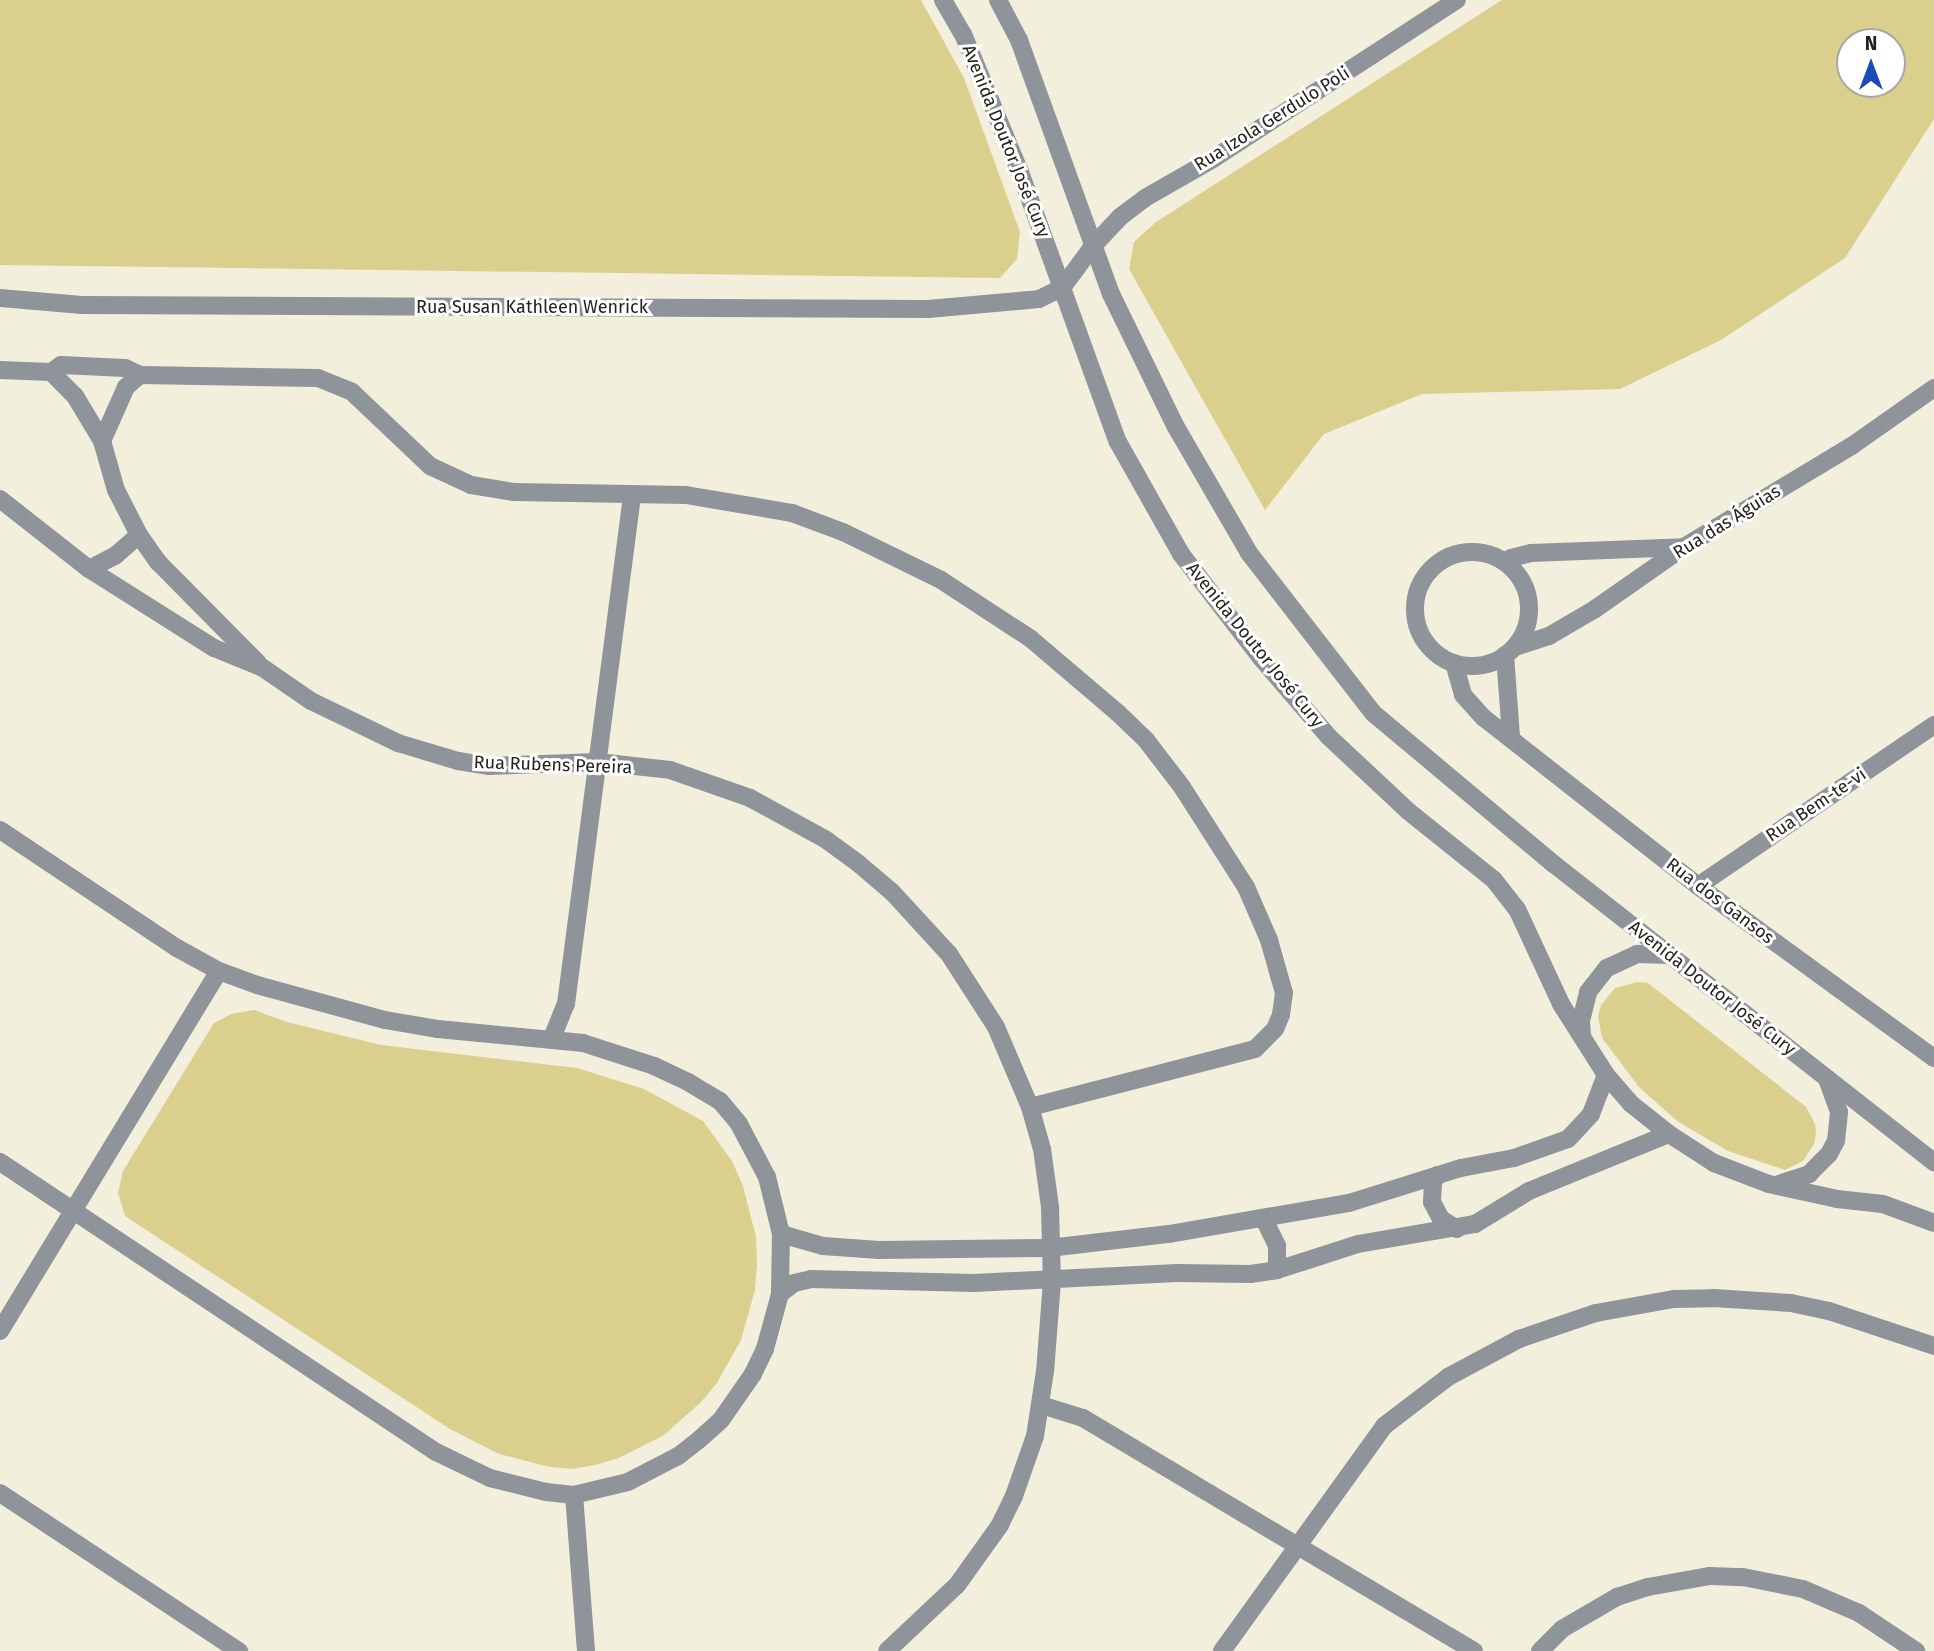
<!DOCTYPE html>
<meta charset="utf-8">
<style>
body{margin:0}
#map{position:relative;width:1934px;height:1651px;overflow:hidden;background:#f2efdd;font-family:"Fira Sans",sans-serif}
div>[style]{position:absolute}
.green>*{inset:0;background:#dbcf8e}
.street>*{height:18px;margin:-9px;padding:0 9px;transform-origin:9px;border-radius:9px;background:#8f939a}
.street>.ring{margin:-9px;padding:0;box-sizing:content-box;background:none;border:18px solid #8f939a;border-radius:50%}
span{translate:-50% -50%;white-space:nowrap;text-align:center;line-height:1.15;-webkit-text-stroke:6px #fff;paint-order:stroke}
.street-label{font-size:18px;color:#23221b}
.north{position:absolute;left:1836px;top:28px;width:70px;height:70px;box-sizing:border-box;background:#fff;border:2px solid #a7a7a4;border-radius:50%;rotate:0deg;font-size:19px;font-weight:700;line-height:28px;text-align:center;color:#23221b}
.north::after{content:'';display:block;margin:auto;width:24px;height:32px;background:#1a4bb7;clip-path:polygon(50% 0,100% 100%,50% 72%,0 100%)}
</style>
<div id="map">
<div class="green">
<i style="clip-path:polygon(0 0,921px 0,964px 78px,1020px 232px,1017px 259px,1000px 278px,0 265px)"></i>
<i style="clip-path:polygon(evenodd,1502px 0,1934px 0,1934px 119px,1845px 258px,1721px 340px,1620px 389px,1422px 394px,1324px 434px,1265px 510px,1129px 269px,1134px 242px,1156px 222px,1502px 0,1850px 42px,1892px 42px,1892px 84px,1850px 84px,1850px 42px)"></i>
<i style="clip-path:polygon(1637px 982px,1648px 983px,1806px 1107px,1815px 1124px,1816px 1134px,1814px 1144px,1803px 1161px,1785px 1170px,1728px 1151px,1677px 1121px,1639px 1087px,1602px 1038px,1598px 1016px,1601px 1005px,1615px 988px)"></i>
<i style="clip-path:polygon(254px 1010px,287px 1022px,381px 1045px,577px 1068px,644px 1089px,703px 1121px,732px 1161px,743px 1186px,756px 1237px,757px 1264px,755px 1290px,741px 1340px,717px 1383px,701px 1402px,664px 1435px,619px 1458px,595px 1465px,572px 1469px,550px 1467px,499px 1454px,450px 1429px,125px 1216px,118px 1193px,123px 1171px,214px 1023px,231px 1014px)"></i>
</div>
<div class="street">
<i style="left:943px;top:0;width:39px;rotate:60deg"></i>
<i style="left:963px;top:34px;width:149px;rotate:67.6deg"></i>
<i style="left:1020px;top:172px;width:287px;rotate:70.1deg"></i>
<i style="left:1118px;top:442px;width:129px;rotate:60.6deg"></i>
<i style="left:1181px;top:554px;width:131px;rotate:52.4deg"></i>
<i style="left:1261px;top:658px;width:104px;rotate:49.3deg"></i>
<i style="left:1329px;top:737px;width:108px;rotate:43.1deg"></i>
<i style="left:1408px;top:811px;width:110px;rotate:38.7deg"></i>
<i style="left:1494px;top:880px;width:37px;rotate:52deg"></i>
<i style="left:1517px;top:909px;width:105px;rotate:65.1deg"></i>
<i style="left:1561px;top:1004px;width:84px;rotate:57.6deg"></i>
<i style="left:1606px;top:1075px;width:37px;rotate:49deg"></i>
<i style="left:1630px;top:1103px;width:50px;rotate:38.5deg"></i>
<i style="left:1669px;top:1134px;width:54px;rotate:32.8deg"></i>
<i style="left:1714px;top:1163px;width:59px;rotate:20.9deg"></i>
<i style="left:1769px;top:1184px;width:70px;rotate:12.4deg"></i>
<i style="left:1837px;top:1199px;width:46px;rotate:6.2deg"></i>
<i style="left:1883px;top:1204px;width:54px;rotate:20.4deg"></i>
<i style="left:998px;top:0;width:45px;rotate:62.3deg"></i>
<i style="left:1019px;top:40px;width:270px;rotate:70.1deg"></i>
<i style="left:1111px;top:294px;width:148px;rotate:64deg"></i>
<i style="left:1176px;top:427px;width:146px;rotate:59.9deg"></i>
<i style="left:1249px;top:553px;width:202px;rotate:52.2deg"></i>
<i style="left:1373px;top:713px;width:237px;rotate:39.9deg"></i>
<i style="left:1555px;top:865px;width:482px;rotate:38.1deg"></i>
<i style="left:0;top:298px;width:82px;rotate:4.9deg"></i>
<i style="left:82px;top:305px;width:846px;rotate:0.27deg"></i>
<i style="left:928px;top:309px;width:111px;rotate:-5.1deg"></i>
<i style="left:1039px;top:299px;width:25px;rotate:-26deg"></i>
<i style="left:1062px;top:288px;width:52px;rotate:-53.6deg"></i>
<i style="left:1093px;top:246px;width:40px;rotate:-47deg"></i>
<i style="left:1120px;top:217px;width:31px;rotate:-37deg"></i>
<i style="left:1145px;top:198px;width:78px;rotate:-29.8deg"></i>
<i style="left:1213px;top:159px;width:291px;rotate:-33.1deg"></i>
<i style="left:0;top:370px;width:51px;rotate:2.2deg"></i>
<i style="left:51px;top:372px;width:12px;rotate:-35deg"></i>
<i style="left:61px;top:365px;width:64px;rotate:2.7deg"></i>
<i style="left:125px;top:368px;width:17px;rotate:25deg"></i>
<i style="left:140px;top:375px;width:178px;rotate:1deg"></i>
<i style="left:318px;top:378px;width:37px;rotate:22deg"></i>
<i style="left:352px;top:392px;width:108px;rotate:43.5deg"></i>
<i style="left:430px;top:466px;width:45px;rotate:24.9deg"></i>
<i style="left:471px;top:485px;width:44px;rotate:9.2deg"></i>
<i style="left:514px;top:492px;width:172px;rotate:1deg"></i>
<i style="left:686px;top:495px;width:108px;rotate:9.6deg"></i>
<i style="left:792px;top:513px;width:54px;rotate:20.4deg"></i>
<i style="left:843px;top:532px;width:109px;rotate:26.1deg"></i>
<i style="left:941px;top:580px;width:108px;rotate:33.2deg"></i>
<i style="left:1031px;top:639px;width:114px;rotate:40.4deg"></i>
<i style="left:1118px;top:713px;width:39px;rotate:44deg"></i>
<i style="left:1146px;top:740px;width:59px;rotate:52.5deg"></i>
<i style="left:1182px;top:787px;width:119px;rotate:57.4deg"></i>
<i style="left:1246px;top:887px;width:58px;rotate:66.5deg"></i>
<i style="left:1269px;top:940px;width:55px;rotate:74.2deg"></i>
<i style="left:1284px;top:993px;width:22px;rotate:98deg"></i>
<i style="left:1281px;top:1015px;width:15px;rotate:113deg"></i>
<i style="left:1275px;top:1029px;width:28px;rotate:135deg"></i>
<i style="left:1255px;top:1049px;width:232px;rotate:165.5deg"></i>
<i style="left:51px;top:372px;width:34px;rotate:45deg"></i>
<i style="left:75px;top:396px;width:52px;rotate:59deg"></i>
<i style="left:102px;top:441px;width:51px;rotate:74.1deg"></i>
<i style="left:116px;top:490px;width:51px;rotate:62.9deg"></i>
<i style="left:139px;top:535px;width:33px;rotate:55deg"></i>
<i style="left:158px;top:562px;width:142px;rotate:45.3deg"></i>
<i style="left:102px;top:441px;width:59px;rotate:-66deg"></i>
<i style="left:126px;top:387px;width:18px;rotate:-41deg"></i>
<i style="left:0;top:499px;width:113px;rotate:38.2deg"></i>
<i style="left:89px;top:569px;width:148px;rotate:32.3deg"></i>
<i style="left:214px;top:648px;width:53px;rotate:22.2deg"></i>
<i style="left:263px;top:668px;width:58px;rotate:34.5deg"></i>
<i style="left:311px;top:701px;width:97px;rotate:25.8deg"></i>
<i style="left:398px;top:743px;width:63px;rotate:16.7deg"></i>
<i style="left:458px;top:761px;width:32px;rotate:9deg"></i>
<i style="left:490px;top:766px;width:108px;rotate:-2.1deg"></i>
<i style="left:598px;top:762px;width:72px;rotate:6.3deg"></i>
<i style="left:670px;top:770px;width:85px;rotate:19.3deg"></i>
<i style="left:750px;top:798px;width:85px;rotate:28.7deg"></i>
<i style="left:825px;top:839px;width:42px;rotate:36.3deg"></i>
<i style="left:859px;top:864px;width:43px;rotate:40.3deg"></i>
<i style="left:892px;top:892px;width:84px;rotate:47.4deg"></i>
<i style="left:949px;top:954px;width:87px;rotate:57.2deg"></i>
<i style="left:996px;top:1027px;width:87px;rotate:67deg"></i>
<i style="left:1030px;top:1107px;width:44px;rotate:74.1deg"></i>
<i style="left:1042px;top:1149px;width:59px;rotate:82.1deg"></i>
<i style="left:1050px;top:1207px;width:74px;rotate:88.5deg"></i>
<i style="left:1052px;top:1281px;width:90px;rotate:94.4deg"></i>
<i style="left:1045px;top:1371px;width:66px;rotate:98.7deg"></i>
<i style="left:1035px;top:1436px;width:64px;rotate:109.3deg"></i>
<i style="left:1014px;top:1496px;width:32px;rotate:116deg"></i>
<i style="left:1000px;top:1525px;width:74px;rotate:125.6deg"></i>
<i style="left:957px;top:1585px;width:96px;rotate:136.7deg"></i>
<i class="ring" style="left:1415px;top:552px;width:96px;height:96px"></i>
<i style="left:1506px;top:563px;width:7px;rotate:-45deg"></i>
<i style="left:1511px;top:558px;width:21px;rotate:-14deg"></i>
<i style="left:1531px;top:553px;width:153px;rotate:-2.2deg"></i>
<i style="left:89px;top:569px;width:30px;rotate:-27deg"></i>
<i style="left:116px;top:555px;width:30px;rotate:-41deg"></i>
<i style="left:1515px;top:647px;width:36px;rotate:-18deg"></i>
<i style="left:1549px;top:636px;width:53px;rotate:-30.4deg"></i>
<i style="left:1595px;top:609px;width:108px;rotate:-34.9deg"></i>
<i style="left:1684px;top:547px;width:197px;rotate:-31.1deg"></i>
<i style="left:1853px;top:445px;width:99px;rotate:-35.1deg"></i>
<i style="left:1505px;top:655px;width:81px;rotate:85.8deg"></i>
<i style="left:1454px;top:663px;width:33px;rotate:74deg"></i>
<i style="left:1463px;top:695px;width:31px;rotate:48deg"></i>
<i style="left:1484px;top:718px;width:272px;rotate:38.1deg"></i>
<i style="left:1698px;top:886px;width:292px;rotate:36.1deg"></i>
<i style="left:0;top:830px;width:213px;rotate:33.7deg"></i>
<i style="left:177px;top:948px;width:48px;rotate:28.7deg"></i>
<i style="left:219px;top:971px;width:40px;rotate:20.2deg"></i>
<i style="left:257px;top:985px;width:133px;rotate:15.3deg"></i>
<i style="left:385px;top:1020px;width:54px;rotate:9.6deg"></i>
<i style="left:438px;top:1029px;width:146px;rotate:5.5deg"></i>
<i style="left:583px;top:1043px;width:75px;rotate:17.9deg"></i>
<i style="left:654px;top:1066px;width:38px;rotate:25deg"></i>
<i style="left:688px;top:1082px;width:37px;rotate:31deg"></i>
<i style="left:720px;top:1101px;width:30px;rotate:50deg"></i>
<i style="left:739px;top:1124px;width:60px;rotate:62.2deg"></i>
<i style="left:767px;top:1177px;width:59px;rotate:76.2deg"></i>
<i style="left:781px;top:1234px;width:60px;rotate:91deg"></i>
<i style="left:780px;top:1294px;width:57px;rotate:105.3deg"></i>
<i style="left:765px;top:1349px;width:28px;rotate:116deg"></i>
<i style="left:753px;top:1374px;width:56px;rotate:124.8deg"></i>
<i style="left:721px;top:1420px;width:28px;rotate:138deg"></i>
<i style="left:700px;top:1439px;width:28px;rotate:142deg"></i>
<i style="left:678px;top:1456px;width:56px;rotate:152.5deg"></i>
<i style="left:628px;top:1482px;width:56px;rotate:166.5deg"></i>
<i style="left:574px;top:1495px;width:28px;rotate:-174deg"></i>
<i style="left:546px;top:1492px;width:58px;rotate:-166deg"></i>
<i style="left:490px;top:1478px;width:60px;rotate:-154.3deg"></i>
<i style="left:436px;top:1452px;width:524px;rotate:-146.37deg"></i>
<i style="left:1698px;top:886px;width:286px;rotate:-34.3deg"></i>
<i style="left:1582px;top:1036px;width:15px;rotate:-94deg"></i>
<i style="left:1581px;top:1021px;width:30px;rotate:-76deg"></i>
<i style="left:1588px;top:992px;width:31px;rotate:-52deg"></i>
<i style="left:1607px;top:968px;width:33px;rotate:-25deg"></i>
<i style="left:1637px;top:954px;width:32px;rotate:2deg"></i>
<i style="left:552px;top:1038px;width:37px;rotate:-68deg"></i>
<i style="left:566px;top:1004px;width:512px;rotate:-82.6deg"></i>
<i style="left:1437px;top:1175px;width:9px;rotate:117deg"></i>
<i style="left:1433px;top:1183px;width:19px;rotate:93deg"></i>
<i style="left:1432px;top:1202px;width:19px;rotate:62deg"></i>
<i style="left:1441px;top:1219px;width:19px;rotate:32deg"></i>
<i style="left:1779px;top:1184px;width:32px;rotate:-18deg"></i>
<i style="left:1809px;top:1174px;width:28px;rotate:-45deg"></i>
<i style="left:1829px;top:1154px;width:15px;rotate:-62deg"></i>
<i style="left:1836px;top:1141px;width:29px;rotate:-84deg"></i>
<i style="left:1839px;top:1112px;width:32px;rotate:-110deg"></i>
<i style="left:1264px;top:1219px;width:30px;rotate:64deg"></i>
<i style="left:1277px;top:1246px;width:24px;rotate:90deg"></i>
<i style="left:781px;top:1234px;width:44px;rotate:15.9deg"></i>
<i style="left:823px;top:1246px;width:56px;rotate:4.1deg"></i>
<i style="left:879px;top:1250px;width:170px;rotate:-0.7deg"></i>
<i style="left:1049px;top:1248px;width:121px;rotate:-6.7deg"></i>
<i style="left:1169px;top:1234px;width:183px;rotate:-9.8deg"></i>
<i style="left:1349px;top:1203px;width:117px;rotate:-17.4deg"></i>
<i style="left:1461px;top:1168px;width:54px;rotate:-10.7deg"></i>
<i style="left:1514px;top:1158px;width:57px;rotate:-19.4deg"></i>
<i style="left:1568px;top:1139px;width:34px;rotate:-47deg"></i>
<i style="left:1591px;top:1114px;width:42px;rotate:-69deg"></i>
<i style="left:780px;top:1294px;width:18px;rotate:-38deg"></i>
<i style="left:794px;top:1283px;width:17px;rotate:-13deg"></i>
<i style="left:811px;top:1279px;width:163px;rotate:1.4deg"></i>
<i style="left:974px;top:1283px;width:203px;rotate:-2.8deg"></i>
<i style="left:1177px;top:1273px;width:73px;rotate:0.8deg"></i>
<i style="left:1250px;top:1274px;width:27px;rotate:-8deg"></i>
<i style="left:1277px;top:1270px;width:85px;rotate:-17.8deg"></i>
<i style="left:1358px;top:1244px;width:119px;rotate:-9.7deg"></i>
<i style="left:1475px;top:1224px;width:63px;rotate:-31.4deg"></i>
<i style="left:1529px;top:1191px;width:151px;rotate:-22.2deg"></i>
<i style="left:0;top:1331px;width:421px;rotate:-58.7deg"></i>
<i style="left:1041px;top:1405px;width:44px;rotate:17.2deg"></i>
<i style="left:1083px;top:1418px;width:455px;rotate:30.8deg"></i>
<i style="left:0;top:1493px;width:287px;rotate:33.5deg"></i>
<i style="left:574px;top:1495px;width:156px;rotate:85.6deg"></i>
<i style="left:1222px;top:1651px;width:277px;rotate:-54.2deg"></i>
<i style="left:1384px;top:1426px;width:81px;rotate:-37.4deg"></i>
<i style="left:1448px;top:1377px;width:81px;rotate:-28.2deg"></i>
<i style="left:1519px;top:1339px;width:81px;rotate:-18.7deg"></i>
<i style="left:1596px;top:1313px;width:79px;rotate:-10.2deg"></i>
<i style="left:1674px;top:1299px;width:39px;rotate:-1deg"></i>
<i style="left:1713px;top:1298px;width:78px;rotate:3.7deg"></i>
<i style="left:1791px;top:1303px;width:39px;rotate:12deg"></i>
<i style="left:1829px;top:1311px;width:111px;rotate:18.4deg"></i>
<i style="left:1540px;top:1651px;width:31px;rotate:-45deg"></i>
<i style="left:1562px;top:1629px;width:64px;rotate:-30.2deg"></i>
<i style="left:1617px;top:1597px;width:33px;rotate:-18deg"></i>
<i style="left:1648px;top:1587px;width:63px;rotate:-10.1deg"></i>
<i style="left:1710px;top:1576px;width:33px;rotate:2deg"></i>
<i style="left:1743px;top:1577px;width:61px;rotate:11.3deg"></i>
<i style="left:1803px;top:1589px;width:61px;rotate:23.2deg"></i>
<i style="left:1859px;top:1613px;width:69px;rotate:33.7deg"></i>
</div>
<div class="street-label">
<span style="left:1272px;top:119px;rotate:-32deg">Rua Izola Gerdulo Poli</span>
<span style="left:1006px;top:141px;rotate:68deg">Avenida Doutor José Cury</span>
<span style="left:532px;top:307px">Rua Susan Kathleen Wenrick</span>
<span style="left:1727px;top:522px;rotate:-32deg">Rua das Águias</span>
<span style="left:1255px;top:645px;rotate:51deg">Avenida Doutor José Cury</span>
<span style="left:553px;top:765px;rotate:2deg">Rua Rubens Pereira</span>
<span style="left:1816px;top:805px;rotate:-34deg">Rua Bem-te-vi</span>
<span style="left:1720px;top:901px;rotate:37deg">Rua dos Gansos</span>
<span style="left:1712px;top:988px;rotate:38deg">Avenida Doutor José Cury</span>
</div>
<div class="north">N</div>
</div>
